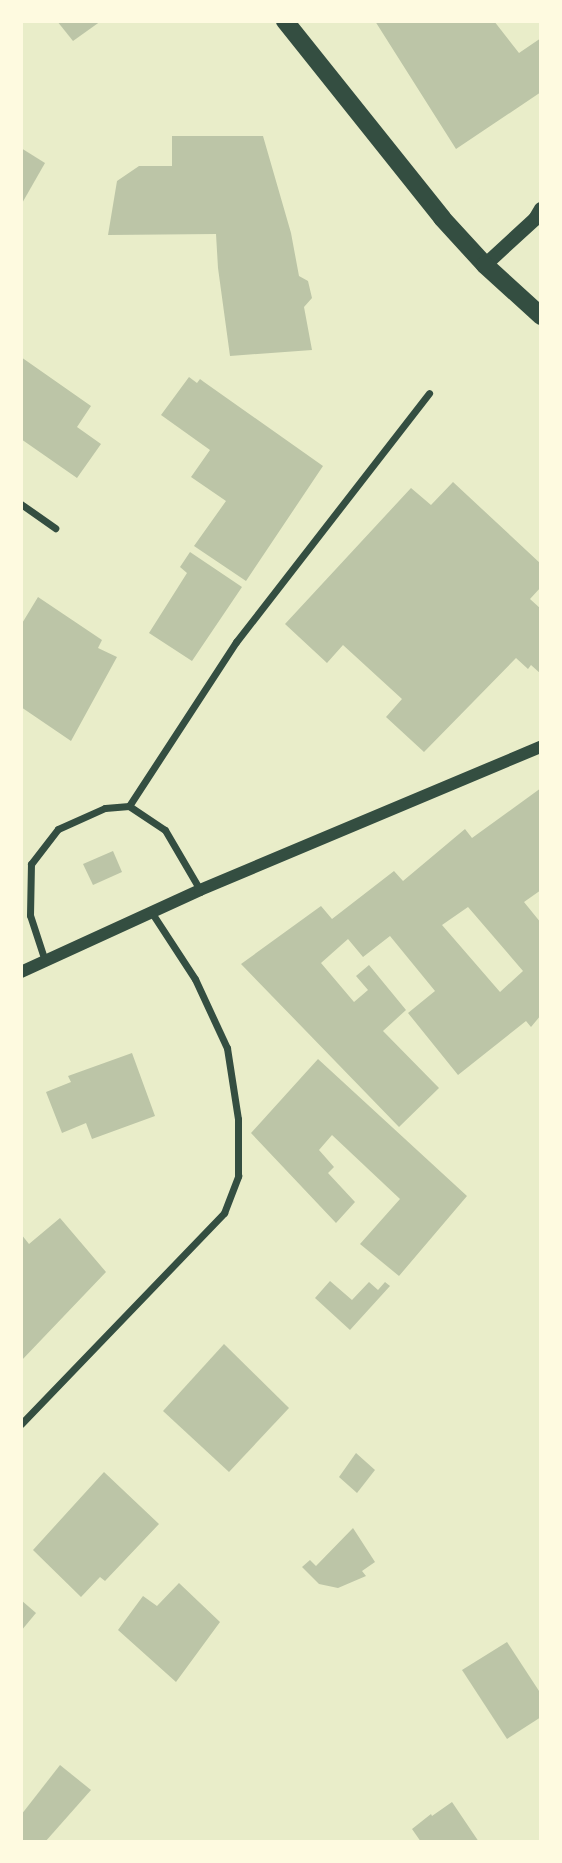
<!DOCTYPE html>
<style>
body{margin:0}
#map{position:relative;width:562px;height:1863px;overflow:hidden;background:#e9edc9;font-family:Quicksand,sans-serif}
div>[style]{position:absolute}
.building>*{inset:0;background:#bcc5a7}
.minor>*{height:7px;margin:-3.5px;padding:0 3.5px;transform-origin:3.5px;border-radius:3.5px;background:#344e41}
.tertiary>*{height:12px;margin:-6px;padding:0 6px;transform-origin:6px;border-radius:6px;background:#344e41}
.secondary>*{height:14px;margin:-7px;padding:0 7px;transform-origin:7px;border-radius:7px;background:#344e41}
.primary>*{height:18px;margin:-9px;padding:0 9px;transform-origin:9px;border-radius:9px;background:#344e41}
span{translate:-50% -50%;white-space:nowrap;text-align:center;line-height:1.15;-webkit-text-stroke:5px #fefae0;paint-order:stroke}
.frame{position:absolute;inset:0;border:23px solid #fefae0;pointer-events:none}
</style>
<div id="map">
<div class="building">
<i style="clip-path:polygon(57px 21px,101px 21px,73px 41px)"></i>
<i style="clip-path:polygon(375px 21px,494px 21px,519px 53px,541px 38px,541px 92px,456px 149px)"></i>
<i style="clip-path:polygon(172px 136px,263px 136px,291px 233px,299px 276px,308px 281px,312px 298px,304px 307px,312px 350px,230px 356px,218px 268px,216px 234px,108px 235px,117px 181px,139px 166px,172px 166px)"></i>
<i style="clip-path:polygon(21px 148px,45px 163px,21px 205px)"></i>
<i style="clip-path:polygon(21px 357px,91px 406px,77px 427px,101px 444px,77px 478px,21px 439px)"></i>
<i style="clip-path:polygon(189px 377px,197px 383px,200px 379px,204px 382px,323px 466px,246px 581px,194px 546px,226px 501px,191px 477px,210px 450px,161px 415px)"></i>
<i style="clip-path:polygon(453px 482px,541px 564px,541px 587px,530px 599px,541px 609px,541px 674px,531px 665px,528px 669px,516px 658px,424px 752px,386px 717px,402px 699px,343px 645px,327px 663px,285px 624px,411px 488px,431px 505px)"></i>
<i style="clip-path:polygon(190px 552px,242px 587px,192px 661px,149px 633px,187px 573px,180px 567px)"></i>
<i style="clip-path:polygon(38px 597px,102px 640px,98px 648px,117px 657px,71px 741px,21px 707px,21px 625px)"></i>
<i style="clip-path:polygon(evenodd,541px 788px,541px 890px,524px 902px,541px 923px,541px 1015px,531px 1027px,526px 1021px,458px 1075px,408px 1013px,435px 991px,390px 936px,363px 957px,348px 939px,321px 963px,354px 1002px,368px 990px,356px 976px,369px 965px,406px 1010px,383px 1031px,439px 1088px,399px 1127px,241px 964px,321px 906px,332px 919px,394px 871px,403px 881px,465px 829px,472px 838px,541px 788px,468px 907px,523px 971px,500px 992px,442px 925px,468px 907px)"></i>
<i style="clip-path:polygon(113px 851px,122px 872px,93px 885px,83px 864px)"></i>
<i style="clip-path:polygon(132px 1053px,155px 1116px,92px 1139px,86px 1123px,62px 1133px,46px 1092px,71px 1082px,68px 1076px)"></i>
<i style="clip-path:polygon(318px 1059px,467px 1196px,399px 1276px,360px 1244px,400px 1199px,332px 1135px,319px 1150px,334px 1167px,328px 1173px,355px 1202px,336px 1223px,251px 1133px)"></i>
<i style="clip-path:polygon(60px 1218px,106px 1272px,21px 1361px,21px 1234px,29px 1244px)"></i>
<i style="clip-path:polygon(330px 1281px,352px 1300px,369px 1282px,378px 1290px,385px 1282px,390px 1286px,350px 1330px,315px 1298px)"></i>
<i style="clip-path:polygon(224px 1344px,289px 1408px,229px 1472px,163px 1411px)"></i>
<i style="clip-path:polygon(356px 1453px,375px 1470px,357px 1493px,339px 1477px)"></i>
<i style="clip-path:polygon(104px 1472px,159px 1524px,105px 1581px,100px 1577px,81px 1597px,33px 1550px)"></i>
<i style="clip-path:polygon(353px 1528px,375px 1562px,362px 1571px,366px 1576px,338px 1588px,319px 1584px,302px 1567px,310px 1560px,316px 1566px)"></i>
<i style="clip-path:polygon(179px 1583px,220px 1622px,176px 1682px,118px 1630px,143px 1596px,157px 1606px)"></i>
<i style="clip-path:polygon(21px 1600px,36px 1613px,21px 1631px)"></i>
<i style="clip-path:polygon(507px 1642px,541px 1694px,541px 1717px,507px 1739px,462px 1670px)"></i>
<i style="clip-path:polygon(60px 1765px,91px 1790px,45px 1842px,21px 1842px,21px 1815px)"></i>
<i style="clip-path:polygon(452px 1802px,479px 1842px,421px 1842px,412px 1829px,431px 1814px,432px 1816px)"></i>
</div>
<div class="minor">
<i style="left:21px;top:504px;width:42px;rotate:35.2deg"></i>
<i style="left:129px;top:806px;width:196px;rotate:-56.9deg"></i>
<i style="left:236px;top:642px;width:315px;rotate:-52.2deg"></i>
<i style="left:45px;top:961px;width:48px;rotate:-108.1deg"></i>
<i style="left:30px;top:915px;width:51px;rotate:-88.9deg"></i>
<i style="left:31px;top:864px;width:44px;rotate:-52.4deg"></i>
<i style="left:58px;top:829px;width:51px;rotate:-24.1deg"></i>
<i style="left:105px;top:808px;width:24px;rotate:-5deg"></i>
<i style="left:129px;top:806px;width:43px;rotate:33.7deg"></i>
<i style="left:165px;top:830px;width:69px;rotate:59.7deg"></i>
<i style="left:21px;top:1424px;width:293px;rotate:-46.1deg"></i>
<i style="left:224px;top:1213px;width:40px;rotate:-69deg"></i>
<i style="left:238px;top:1176px;width:57px;rotate:-90deg"></i>
<i style="left:238px;top:1119px;width:72px;rotate:-98.8deg"></i>
<i style="left:227px;top:1048px;width:76px;rotate:-114.9deg"></i>
<i style="left:195px;top:979px;width:79px;rotate:-123.1deg"></i>
</div>
<div class="tertiary">
<i style="left:21px;top:972px;width:197px;rotate:-24.6deg"></i>
<i style="left:200px;top:890px;width:370px;rotate:-22.8deg"></i>
</div>
<div class="secondary">
<i style="left:485px;top:265px;width:68px;rotate:-42.6deg"></i>
<i style="left:535px;top:219px;width:12px;rotate:-59deg"></i>
</div>
<div class="primary">
<i style="left:285px;top:21px;width:252px;rotate:51.4deg"></i>
<i style="left:442px;top:218px;width:64px;rotate:47.5deg"></i>
<i style="left:485px;top:265px;width:76px;rotate:42.3deg"></i>
</div>
<div class="frame"></div>
</div>
